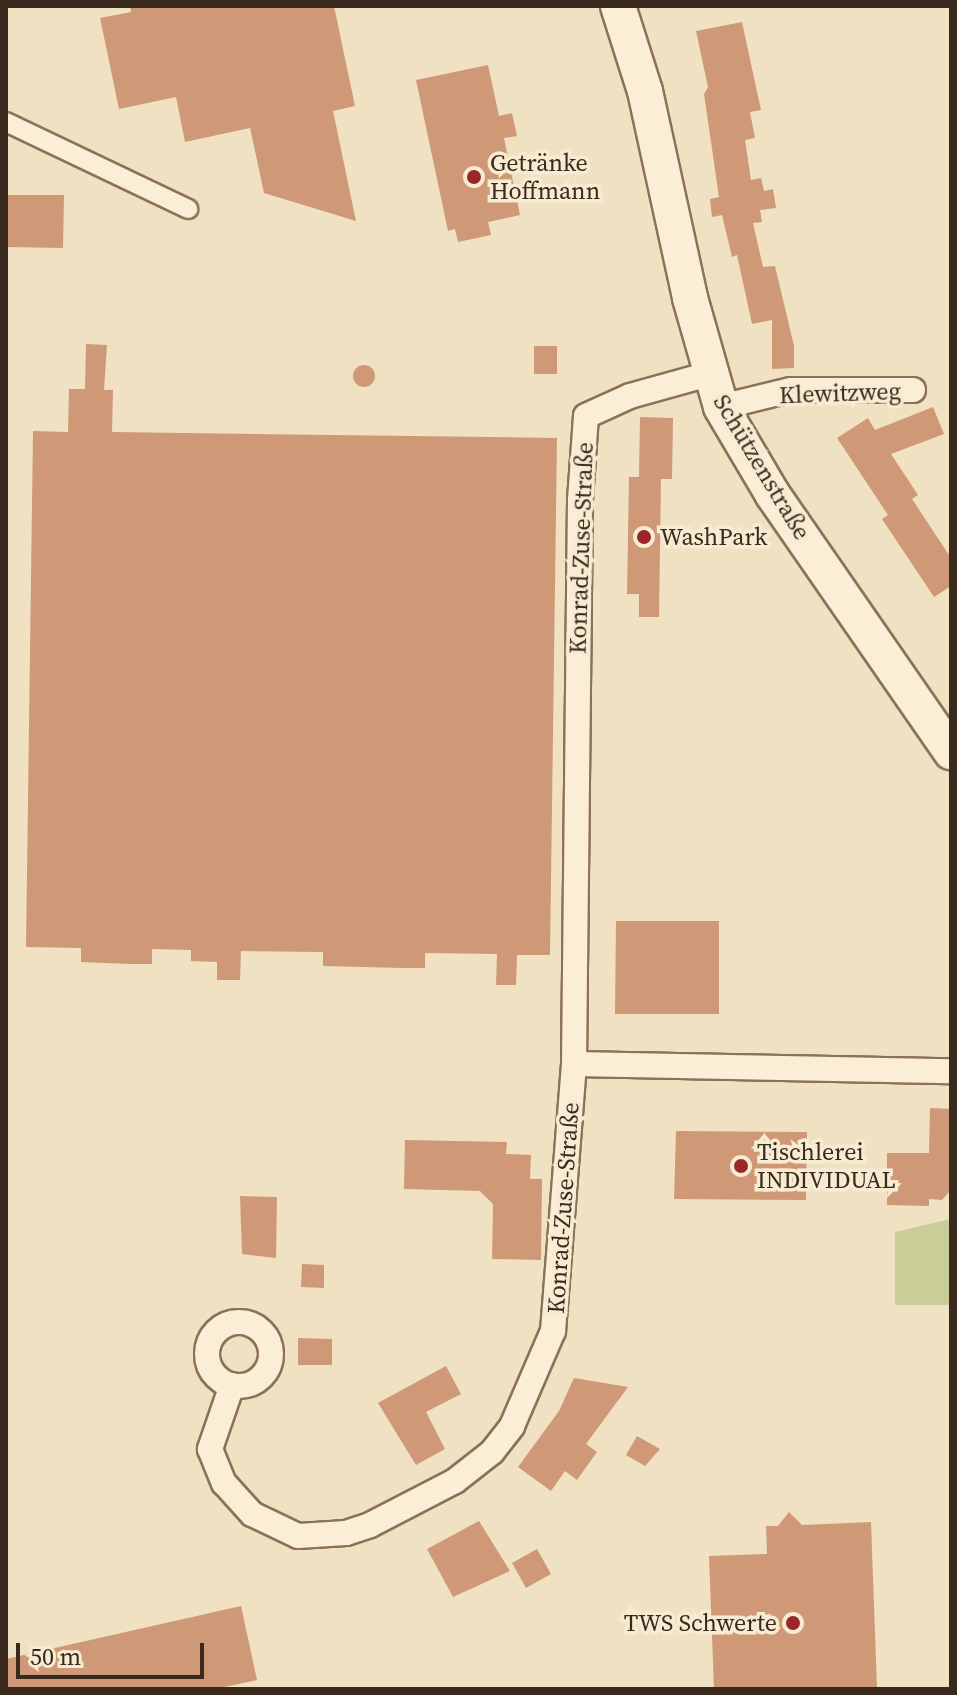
<!DOCTYPE html>
<meta charset="utf-8">
<style>
body{margin:0}
#map{position:relative;width:957px;height:1695px;overflow:hidden;background:#efe1c2;font-family:"Source Serif 4",serif}
div>[style]{position:absolute}
.green>*{inset:0;background:#c9ce96}
.building>*{inset:0;background:#cf9977}
.round{border-radius:50%}
.roads{filter:drop-shadow(2px 0 #8a7259) drop-shadow(-2px 0 #8a7259) drop-shadow(0 2px #8a7259) drop-shadow(0 -2px #8a7259)}
.pedestrian>*{height:18px;margin:-9px;padding:0 9px;transform-origin:9px;border-radius:9px;background:#faeed6}
.minor>*{height:24px;margin:-12px;padding:0 12px;transform-origin:12px;border-radius:12px;background:#faeed6}
.minor>.ring{margin:-12px;padding:0;box-sizing:content-box;background:none;border:24px solid #faeed6;border-radius:50%}
.secondary>*{height:34px;margin:-17px;padding:0 17px;transform-origin:17px;border-radius:17px;background:#faeed6}
.dots>*{width:22px;height:22px;translate:-50% -50%;box-sizing:border-box;border:4px solid #f7ebd2;border-radius:50%}
span{translate:-50% -50%;white-space:nowrap;text-align:center;line-height:1.15;-webkit-text-stroke:7px #f7ebd2;paint-order:stroke}
.poi-label{font-size:24px;color:#392a1d}
.left{translate:0 -50%;text-align:left}
.right{translate:-100% -50%;text-align:right}
.street-label{font-size:24px;color:#392a1d}
.frame{position:absolute;inset:0;border:8px solid #392a1d;pointer-events:none}
.scale{position:absolute;left:16px;top:1643px;width:188px;height:36px;box-sizing:border-box;border:4px solid #392a1d;border-top:0;padding-left:10px;font-size:24px;line-height:28px;white-space:nowrap;color:#392a1d;-webkit-text-stroke:6px #f7ebd2;paint-order:stroke}
</style>
<div id="map">
<div class="green">
<i style="clip-path:polygon(951px 1219px,951px 1305px,895px 1305px,895px 1232px)"></i>
</div>
<div class="building">
<i style="clip-path:polygon(130px 6px,334px 6px,355px 106px,333px 111px,356px 221px,264px 193px,250px 128px,185px 142px,176px 97px,119px 109px,100px 18px,131px 12px)"></i>
<i style="clip-path:polygon(742px 22px,761px 110px,750px 112px,755px 138px,745px 140px,751px 180px,761px 178px,764px 191px,773px 189px,776px 208px,760px 210px,762px 222px,753px 223px,763px 267px,775px 266px,794px 346px,794px 368px,772px 369px,772px 320px,752px 324px,737px 255px,732px 257px,722px 215px,712px 217px,710px 199px,719px 197px,704px 94px,708px 87px,696px 31px)"></i>
<i style="clip-path:polygon(488px 65px,499px 116px,512px 113px,517px 136px,504px 138px,520px 215px,488px 222px,491px 235px,458px 242px,455px 229px,448px 231px,416px 80px)"></i>
<i style="clip-path:polygon(6px 195px,64px 195px,63px 248px,6px 247px)"></i>
<i style="clip-path:polygon(86px 344px,107px 345px,104px 390px,113px 390px,112px 432px,557px 438px,550px 955px,517px 955px,516px 985px,496px 985px,497px 954px,425px 953px,425px 968px,402px 968px,323px 966px,323px 952px,241px 951px,240px 980px,217px 980px,217px 962px,191px 961px,191px 950px,152px 949px,152px 964px,129px 964px,81px 962px,81px 948px,26px 947px,33px 431px,68px 432px,69px 389px,85px 389px)"></i>
<i style="clip-path:polygon(534px 346px,557px 346px,557px 374px,534px 374px)"></i>
<i class="round" style="left:353px;top:365px;width:22px;height:22px"></i>
<i style="clip-path:polygon(933px 407px,944px 434px,891px 454px,918px 495px,912px 499px,951px 558px,951px 586px,934px 597px,882px 519px,888px 515px,837px 438px,868px 418px,875px 430px)"></i>
<i style="clip-path:polygon(640px 417px,673px 418px,672px 479px,661px 479px,659px 617px,639px 617px,639px 594px,627px 594px,629px 477px,639px 477px)"></i>
<i style="clip-path:polygon(616px 921px,719px 921px,719px 1014px,615px 1014px)"></i>
<i style="clip-path:polygon(930px 1108px,951px 1109px,951px 1190px,942px 1200px,929px 1199px,929px 1206px,887px 1205px,887px 1153px,929px 1153px)"></i>
<i style="clip-path:polygon(676px 1131px,807px 1132px,806px 1200px,674px 1199px)"></i>
<i style="clip-path:polygon(405px 1140px,507px 1142px,506px 1154px,531px 1155px,530px 1179px,542px 1179px,541px 1260px,492px 1259px,493px 1204px,480px 1191px,404px 1189px)"></i>
<i style="clip-path:polygon(240px 1196px,277px 1197px,276px 1258px,242px 1254px)"></i>
<i style="clip-path:polygon(302px 1264px,324px 1265px,324px 1288px,301px 1287px)"></i>
<i style="clip-path:polygon(298px 1338px,332px 1339px,332px 1365px,298px 1365px)"></i>
<i style="clip-path:polygon(446px 1366px,461px 1394px,426px 1412px,445px 1449px,416px 1465px,378px 1403px)"></i>
<i style="clip-path:polygon(574px 1378px,628px 1387px,586px 1444px,597px 1452px,577px 1480px,565px 1471px,551px 1491px,518px 1467px,559px 1411px)"></i>
<i style="clip-path:polygon(637px 1436px,660px 1449px,645px 1466px,626px 1455px)"></i>
<i style="clip-path:polygon(789px 1512px,802px 1525px,871px 1522px,877px 1689px,714px 1689px,709px 1556px,767px 1554px,766px 1526px,778px 1526px)"></i>
<i style="clip-path:polygon(479px 1521px,510px 1571px,453px 1597px,427px 1549px)"></i>
<i style="clip-path:polygon(537px 1549px,551px 1574px,526px 1588px,512px 1563px)"></i>
<i style="clip-path:polygon(241px 1606px,257px 1680px,215px 1689px,6px 1689px,6px 1659px)"></i>
</div>
<div class="roads">
<div class="pedestrian">
<i style="left:6px;top:122px;width:202px;rotate:25.5deg"></i>
</div>
<div class="minor">
<i style="left:721px;top:407px;width:72px;rotate:-13.7deg"></i>
<i style="left:791px;top:390px;width:122px"></i>
<i style="left:574px;top:1064px;width:564px;rotate:-89.39deg"></i>
<i style="left:580px;top:500px;width:84px;rotate:-85.9deg"></i>
<i style="left:586px;top:416px;width:48px;rotate:-24.4deg"></i>
<i style="left:630px;top:396px;width:82px;rotate:-15.6deg"></i>
<i class="ring" style="left:207px;top:1322px;width:40px;height:40px"></i>
<i style="left:232px;top:1385px;width:68px;rotate:109deg"></i>
<i style="left:210px;top:1449px;width:37px;rotate:68deg"></i>
<i style="left:224px;top:1483px;width:42px;rotate:47.9deg"></i>
<i style="left:252px;top:1514px;width:51px;rotate:25.6deg"></i>
<i style="left:298px;top:1536px;width:48px;rotate:-3.6deg"></i>
<i style="left:346px;top:1533px;width:25px;rotate:-18deg"></i>
<i style="left:370px;top:1525px;width:96px;rotate:-27.4deg"></i>
<i style="left:455px;top:1481px;width:47px;rotate:-38.1deg"></i>
<i style="left:492px;top:1452px;width:33px;rotate:-52deg"></i>
<i style="left:512px;top:1426px;width:103px;rotate:-66.7deg"></i>
<i style="left:553px;top:1331px;width:268px;rotate:-85.5deg"></i>
<i style="left:574px;top:1064px;width:377px;rotate:1.1deg"></i>
</div>
<div class="secondary">
<i style="left:618px;top:6px;width:89px;rotate:72.4deg"></i>
<i style="left:645px;top:91px;width:212px;rotate:77.7deg"></i>
<i style="left:690px;top:298px;width:113px;rotate:74.1deg"></i>
<i style="left:721px;top:407px;width:102px;rotate:59.4deg"></i>
<i style="left:773px;top:495px;width:313px;rotate:55.3deg"></i>
</div>
</div>
<div class="dots">
<i style="left:474px;top:177px;background:#9b272a"></i>
<i style="left:644px;top:537px;background:#9b272a"></i>
<i style="left:741px;top:1166px;background:#9b272a"></i>
<i style="left:793px;top:1623px;background:#9b272a"></i>
</div>
<div class="poi-label">
<span class="left" style="left:490px;top:177px">Getränke<br>Hoffmann</span>
<span class="left" style="left:660px;top:537px">WashPark</span>
<span class="left" style="left:757px;top:1166px">Tischlerei<br>INDIVIDUAL</span>
<span class="right" style="left:777px;top:1623px">TWS Schwerte</span>
</div>
<div class="street-label">
<span style="left:840px;top:393px;rotate:-2deg">Klewitzweg</span>
<span style="left:762px;top:467px;rotate:59deg">Schützenstraße</span>
<span style="left:581px;top:548px;rotate:-88deg">Konrad-Zuse-Straße</span>
<span style="left:563px;top:1208px;rotate:-86deg">Konrad-Zuse-Straße</span>
</div>
<div class="frame"></div>
<div class="scale">50 m</div>
</div>
